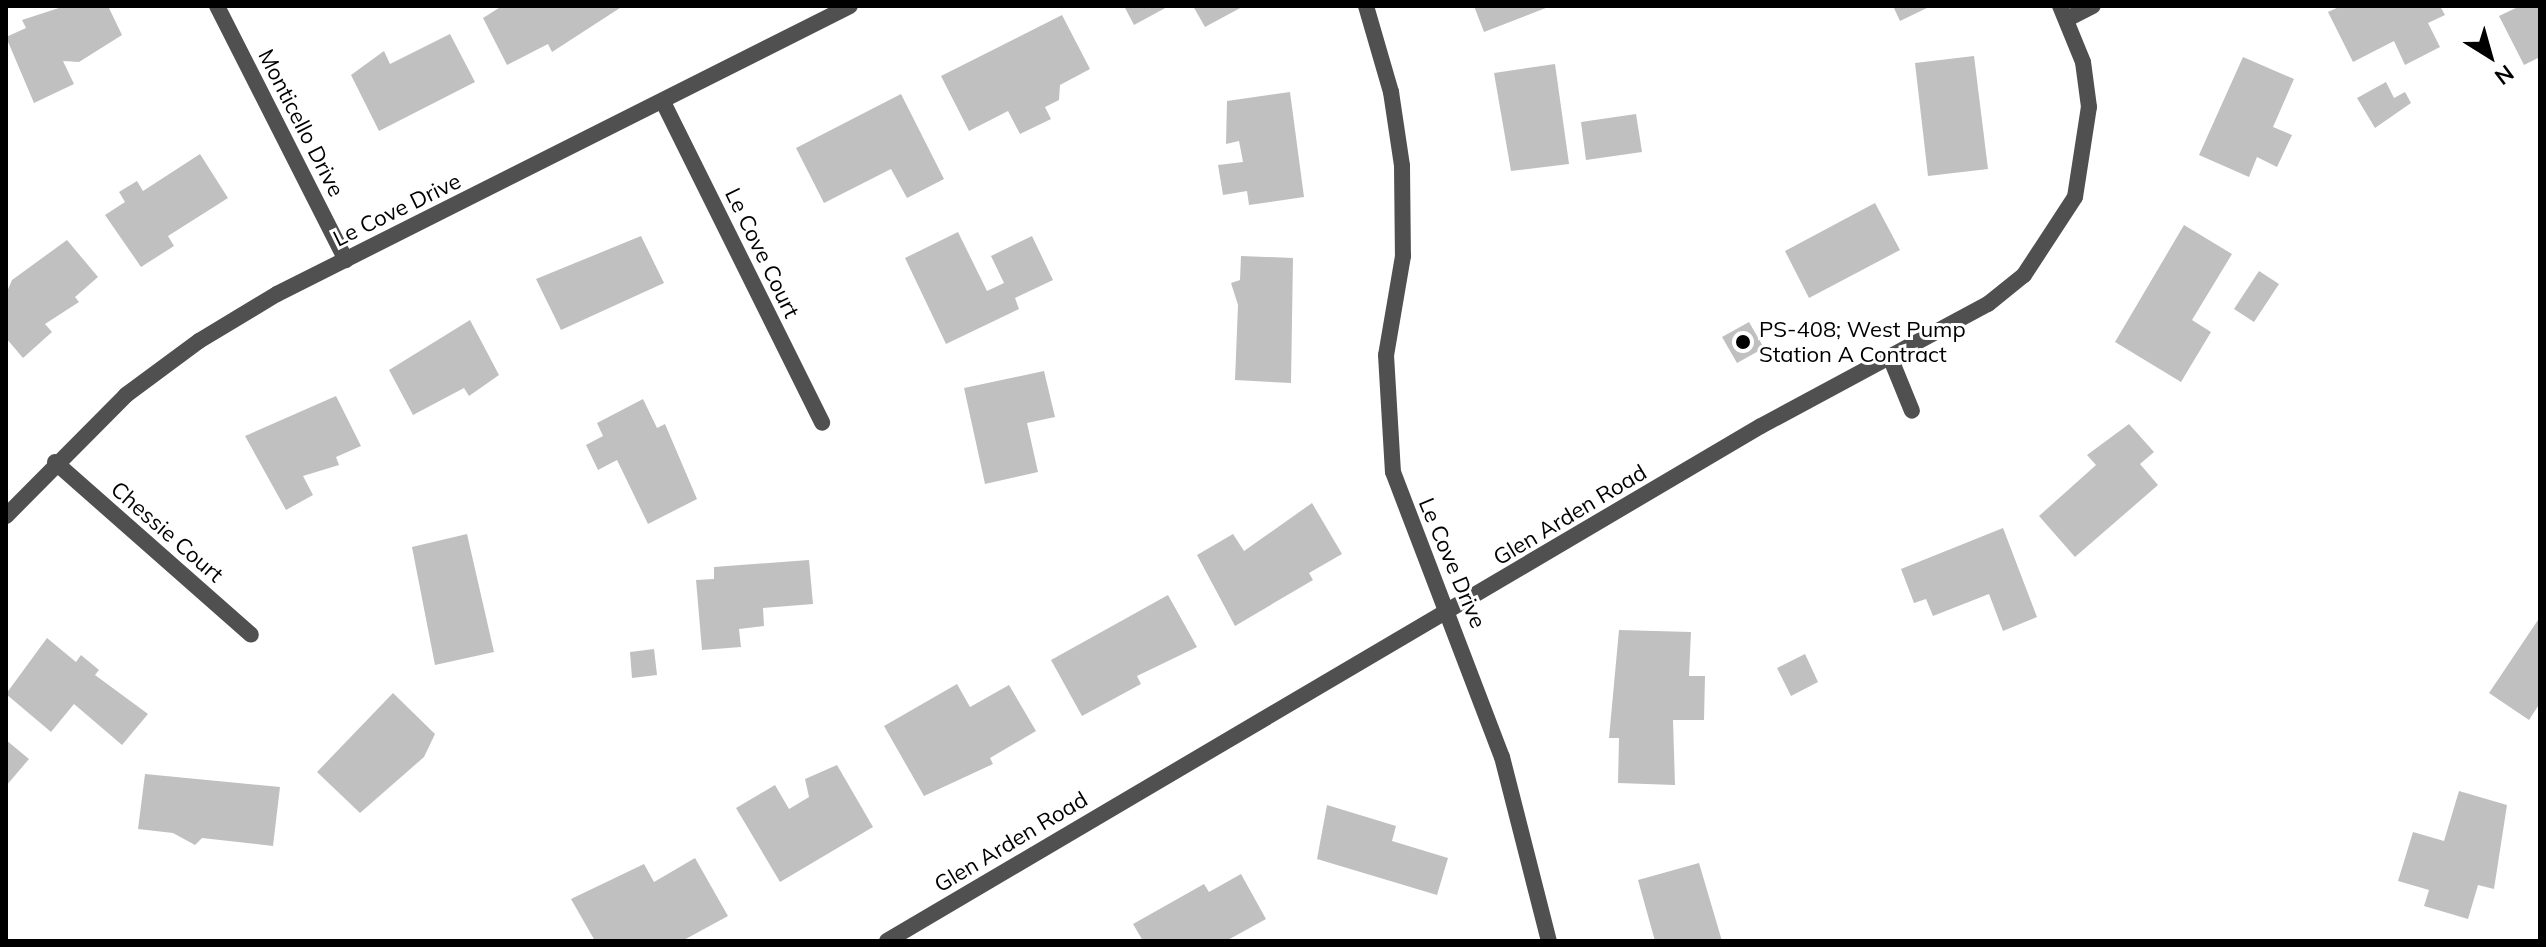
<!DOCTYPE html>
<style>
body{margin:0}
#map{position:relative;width:2546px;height:947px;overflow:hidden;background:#fff;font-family:Mulish,sans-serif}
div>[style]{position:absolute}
.building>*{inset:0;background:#c0c0c0}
.minor>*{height:16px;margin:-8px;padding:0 8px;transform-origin:8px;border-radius:8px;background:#505050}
.dots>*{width:22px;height:22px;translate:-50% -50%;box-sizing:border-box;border:4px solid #fff;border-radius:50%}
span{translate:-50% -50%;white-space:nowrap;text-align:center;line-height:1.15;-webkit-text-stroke:6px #fff;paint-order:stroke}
.street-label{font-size:22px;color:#000}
.poi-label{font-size:22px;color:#000}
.left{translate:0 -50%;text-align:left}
.frame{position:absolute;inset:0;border:8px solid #000;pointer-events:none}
.north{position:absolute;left:2450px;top:16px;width:80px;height:80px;-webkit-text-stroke:6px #fff;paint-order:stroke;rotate:143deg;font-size:22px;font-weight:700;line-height:32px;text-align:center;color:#000}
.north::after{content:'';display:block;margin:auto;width:28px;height:36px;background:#000;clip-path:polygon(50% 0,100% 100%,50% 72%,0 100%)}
</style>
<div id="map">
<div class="building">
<i style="clip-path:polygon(65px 6px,108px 6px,122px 35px,79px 62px,63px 61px,74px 84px,34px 103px,6px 37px,26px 28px,22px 20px)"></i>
<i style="clip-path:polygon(502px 6px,623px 6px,552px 52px,548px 44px,507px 65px,483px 18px)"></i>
<i style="clip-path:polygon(1124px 6px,1169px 6px,1134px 25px)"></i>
<i style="clip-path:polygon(1193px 6px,1244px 6px,1205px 27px)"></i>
<i style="clip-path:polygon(1474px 6px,1551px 6px,1484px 32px)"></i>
<i style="clip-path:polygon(1893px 6px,1931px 6px,1900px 21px)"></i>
<i style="clip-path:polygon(2341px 6px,2440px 6px,2445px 15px,2428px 23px,2440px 47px,2405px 65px,2394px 41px,2353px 62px,2328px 12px)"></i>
<i style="clip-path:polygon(2520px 6px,2540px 6px,2540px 57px,2524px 65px,2499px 16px)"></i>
<i style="clip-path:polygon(1062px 15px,1090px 69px,1060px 85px,1059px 100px,1045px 107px,1051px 119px,1020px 134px,1008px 111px,969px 131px,941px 76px)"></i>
<i style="clip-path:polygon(450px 34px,475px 82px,379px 131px,351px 75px,384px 51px,390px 64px)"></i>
<i style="clip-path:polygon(1974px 56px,1988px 169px,1928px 176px,1915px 63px)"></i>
<i style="clip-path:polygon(2243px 57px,2294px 79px,2273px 127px,2292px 135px,2277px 167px,2257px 157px,2249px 177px,2199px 155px)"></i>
<i style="clip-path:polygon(1555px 64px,1569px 164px,1511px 171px,1494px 73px)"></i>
<i style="clip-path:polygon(2386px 82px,2394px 98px,2405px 92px,2411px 103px,2375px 128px,2357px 98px)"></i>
<i style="clip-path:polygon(1290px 92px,1304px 197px,1249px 205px,1247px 191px,1223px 195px,1218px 165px,1243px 162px,1239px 141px,1226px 144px,1227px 101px)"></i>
<i style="clip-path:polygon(901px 94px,944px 179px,907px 198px,891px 169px,824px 203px,796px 148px)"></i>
<i style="clip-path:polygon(1636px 114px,1642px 152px,1586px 160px,1581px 122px)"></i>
<i style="clip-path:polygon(200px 154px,228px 198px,168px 236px,174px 246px,141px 267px,105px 215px,125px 202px,119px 192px,137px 181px,143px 191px)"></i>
<i style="clip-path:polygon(1875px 203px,1900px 250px,1809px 298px,1785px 251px)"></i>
<i style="clip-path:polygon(2184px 225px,2232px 254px,2192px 320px,2211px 332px,2181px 382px,2115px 342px)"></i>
<i style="clip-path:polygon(958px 232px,987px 291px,1004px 283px,991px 256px,1032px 236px,1053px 280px,1015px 298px,1019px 309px,946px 344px,905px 258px)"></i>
<i style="clip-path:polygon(641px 236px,664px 283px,561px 330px,536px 279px)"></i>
<i style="clip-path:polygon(67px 240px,98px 277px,75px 297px,79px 302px,45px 324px,52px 332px,23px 358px,6px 338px,6px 294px,12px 280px)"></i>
<i style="clip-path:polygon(1241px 256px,1293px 258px,1291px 383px,1235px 380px,1238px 305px,1231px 283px,1240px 280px)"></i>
<i style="clip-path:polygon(2259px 271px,2279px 284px,2254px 322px,2234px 309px)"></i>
<i style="clip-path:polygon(470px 320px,499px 375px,469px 396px,464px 388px,413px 415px,389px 370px)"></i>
<i style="clip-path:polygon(1749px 322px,1764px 348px,1737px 363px,1722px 337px)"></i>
<i style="clip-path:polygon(1044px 371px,1055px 417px,1027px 423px,1038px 472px,985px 484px,964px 388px)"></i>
<i style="clip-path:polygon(336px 396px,361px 446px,336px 457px,339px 465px,303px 476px,313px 495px,286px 510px,245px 436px)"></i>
<i style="clip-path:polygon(643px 399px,657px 428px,665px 424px,697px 499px,648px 524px,617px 460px,598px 470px,586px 445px,603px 436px,597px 423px)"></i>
<i style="clip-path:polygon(2129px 424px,2154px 452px,2140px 464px,2158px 485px,2075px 557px,2039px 516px,2096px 465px,2087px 455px)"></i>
<i style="clip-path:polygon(1312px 503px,1342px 554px,1309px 573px,1313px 580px,1235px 626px,1197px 555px,1233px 534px,1244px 551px)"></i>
<i style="clip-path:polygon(2003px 528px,2037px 617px,2003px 631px,1989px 594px,1933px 616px,1926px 599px,1914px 603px,1901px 569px)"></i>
<i style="clip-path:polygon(467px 534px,494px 652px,435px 665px,412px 547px)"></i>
<i style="clip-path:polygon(809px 560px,813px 604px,763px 608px,764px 626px,739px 629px,741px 647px,702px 650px,696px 580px,714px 579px,714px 567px)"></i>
<i style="clip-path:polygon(1168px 595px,1197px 647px,1137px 676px,1141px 684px,1082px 716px,1051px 660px)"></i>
<i style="clip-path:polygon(2540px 617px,2540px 703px,2529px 720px,2489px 693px)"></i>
<i style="clip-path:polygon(1619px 630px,1691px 632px,1689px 676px,1705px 676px,1704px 720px,1673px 720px,1675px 785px,1618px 783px,1619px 738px,1609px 738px)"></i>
<i style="clip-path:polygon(47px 638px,76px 662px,81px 655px,99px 670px,95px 675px,148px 714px,122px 745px,74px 704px,51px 732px,6px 694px)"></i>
<i style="clip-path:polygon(654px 649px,657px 675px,632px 678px,630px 652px)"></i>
<i style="clip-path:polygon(1805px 654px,1818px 682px,1791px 696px,1777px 668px)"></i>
<i style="clip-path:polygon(957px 684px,970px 707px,1009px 685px,1036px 731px,990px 758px,993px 764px,924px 796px,884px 726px)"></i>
<i style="clip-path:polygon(393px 693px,435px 734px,424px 757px,360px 813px,317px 772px)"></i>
<i style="clip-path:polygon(6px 740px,29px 759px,6px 786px)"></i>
<i style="clip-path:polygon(837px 765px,873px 827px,780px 882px,736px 808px,775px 785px,789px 809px,809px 797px,805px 779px)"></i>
<i style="clip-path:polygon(145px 774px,280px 787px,273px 846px,202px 838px,195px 845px,173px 833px,138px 829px)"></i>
<i style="clip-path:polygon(2459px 791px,2507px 805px,2494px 889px,2478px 885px,2468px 919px,2424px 906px,2429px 890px,2398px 881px,2413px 832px,2444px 841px)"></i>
<i style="clip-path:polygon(1327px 805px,1396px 826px,1392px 841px,1448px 858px,1437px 895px,1317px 859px)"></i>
<i style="clip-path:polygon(695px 858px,728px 916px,682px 941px,595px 941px,571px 899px,644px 864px,654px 882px)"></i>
<i style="clip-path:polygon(1699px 863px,1722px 941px,1655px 941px,1638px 880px)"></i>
<i style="clip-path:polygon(1241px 874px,1266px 919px,1226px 941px,1143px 941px,1133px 924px,1204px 884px,1209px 892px)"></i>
</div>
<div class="minor">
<i style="left:217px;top:6px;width:285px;rotate:63.1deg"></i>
<i style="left:1366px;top:6px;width:90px;rotate:73.8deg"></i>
<i style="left:1391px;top:92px;width:75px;rotate:81.5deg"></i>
<i style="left:1402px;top:166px;width:90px;rotate:89.4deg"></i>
<i style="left:1403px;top:256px;width:100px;rotate:99.7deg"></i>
<i style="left:1386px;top:355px;width:117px;rotate:86.6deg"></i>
<i style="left:1393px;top:472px;width:305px;rotate:69.1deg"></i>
<i style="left:1502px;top:757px;width:190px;rotate:75.7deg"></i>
<i style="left:2067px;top:19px;width:29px;rotate:-27deg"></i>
<i style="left:663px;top:102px;width:358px;rotate:63.6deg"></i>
<i style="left:1890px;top:357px;width:58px;rotate:67.8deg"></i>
<i style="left:55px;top:462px;width:261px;rotate:41.4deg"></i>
<i style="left:6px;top:516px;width:170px;rotate:-45.2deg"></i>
<i style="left:126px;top:395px;width:91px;rotate:-36.5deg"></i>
<i style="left:199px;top:341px;width:91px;rotate:-31.1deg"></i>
<i style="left:277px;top:294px;width:641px;rotate:-26.68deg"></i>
<i style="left:887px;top:941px;width:1014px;rotate:-30.51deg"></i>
<i style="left:1761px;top:426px;width:258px;rotate:-28.3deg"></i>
<i style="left:1988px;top:304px;width:46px;rotate:-38.9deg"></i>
<i style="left:2024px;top:275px;width:93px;rotate:-56.8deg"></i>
<i style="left:2075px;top:197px;width:91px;rotate:-81.2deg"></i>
<i style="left:2089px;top:107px;width:45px;rotate:-97.6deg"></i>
<i style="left:2083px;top:62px;width:61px;rotate:-112.3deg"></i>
</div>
<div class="dots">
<i style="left:1743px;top:342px;background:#000"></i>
</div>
<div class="street-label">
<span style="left:301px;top:123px;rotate:63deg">Monticello Drive</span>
<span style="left:397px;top:210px;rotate:-26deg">Le Cove Drive</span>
<span style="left:762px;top:253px;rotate:64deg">Le Cove Court</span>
<span style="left:1570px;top:515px;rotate:-31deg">Glen Arden Road</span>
<span style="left:167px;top:532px;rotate:41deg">Chessie Court</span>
<span style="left:1452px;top:563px;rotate:67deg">Le Cove Drive</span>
<span style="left:1011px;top:842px;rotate:-31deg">Glen Arden Road</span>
</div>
<div class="poi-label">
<span class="left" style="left:1759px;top:342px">PS-408; West Pump<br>Station A Contract</span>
</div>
<div class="frame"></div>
<div class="north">N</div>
</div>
